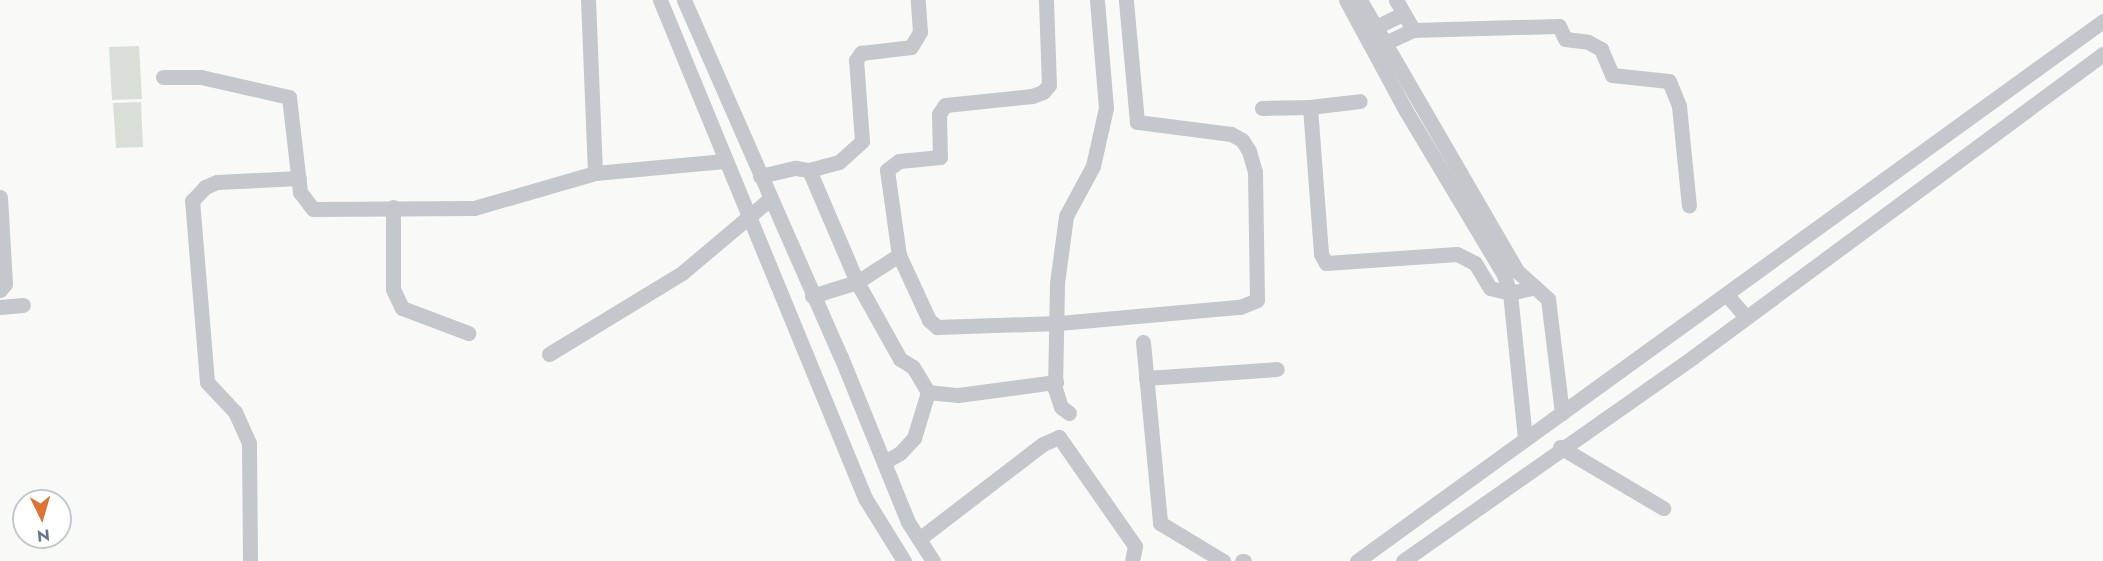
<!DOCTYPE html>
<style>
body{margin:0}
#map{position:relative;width:2103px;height:561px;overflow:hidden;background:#f9faf8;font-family:Jost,sans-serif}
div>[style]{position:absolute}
.green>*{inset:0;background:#d9dfd7}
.minor>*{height:15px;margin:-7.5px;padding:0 7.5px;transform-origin:7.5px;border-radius:7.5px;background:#c4c7cb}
span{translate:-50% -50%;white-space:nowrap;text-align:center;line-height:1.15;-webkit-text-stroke:6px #fff;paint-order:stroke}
.north{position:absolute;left:12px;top:489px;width:60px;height:60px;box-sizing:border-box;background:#fff;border:2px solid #c3c8cf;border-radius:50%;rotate:175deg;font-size:16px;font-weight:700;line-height:24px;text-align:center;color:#6a7688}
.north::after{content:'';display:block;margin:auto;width:21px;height:27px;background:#dd7334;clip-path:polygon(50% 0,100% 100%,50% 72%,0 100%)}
</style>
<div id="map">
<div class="green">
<i style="clip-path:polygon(139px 46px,142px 99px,112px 100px,109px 47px)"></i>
<i style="clip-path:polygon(141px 102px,143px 147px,116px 148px,113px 103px)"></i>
</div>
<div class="minor">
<i style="left:660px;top:0;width:539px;rotate:67.63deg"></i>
<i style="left:865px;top:498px;width:74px;rotate:58.2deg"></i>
<i style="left:684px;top:0;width:390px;rotate:66.3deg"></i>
<i style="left:841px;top:357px;width:178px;rotate:67.9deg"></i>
<i style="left:908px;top:522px;width:46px;rotate:57.3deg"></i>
<i style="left:1046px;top:0;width:85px;rotate:88deg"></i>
<i style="left:1049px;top:85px;width:9px;rotate:131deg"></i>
<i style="left:1043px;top:92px;width:12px;rotate:160deg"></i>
<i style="left:1032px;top:96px;width:87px;rotate:174.1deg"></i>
<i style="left:945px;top:105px;width:11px;rotate:124deg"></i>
<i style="left:939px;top:114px;width:43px;rotate:88.7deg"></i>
<i style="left:940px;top:157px;width:41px;rotate:174.4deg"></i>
<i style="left:899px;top:161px;width:15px;rotate:143deg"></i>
<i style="left:887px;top:170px;width:86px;rotate:82deg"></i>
<i style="left:899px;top:255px;width:72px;rotate:65.2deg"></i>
<i style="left:929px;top:320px;width:11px;rotate:41deg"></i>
<i style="left:937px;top:327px;width:122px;rotate:-1.9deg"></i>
<i style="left:1059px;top:323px;width:182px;rotate:-5.1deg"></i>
<i style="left:1240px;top:307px;width:18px;rotate:-22deg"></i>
<i style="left:1257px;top:300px;width:128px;rotate:-90.9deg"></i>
<i style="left:1255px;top:172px;width:22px;rotate:-106deg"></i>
<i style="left:1249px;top:151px;width:13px;rotate:-122deg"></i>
<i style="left:1242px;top:140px;width:13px;rotate:-151deg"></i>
<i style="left:1231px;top:134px;width:95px;rotate:-172.7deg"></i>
<i style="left:1137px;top:122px;width:122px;rotate:-95.2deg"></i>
<i style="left:1346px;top:0;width:126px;rotate:61.6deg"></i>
<i style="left:1406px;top:111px;width:191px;rotate:59.1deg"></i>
<i style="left:1504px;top:275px;width:19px;rotate:72deg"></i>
<i style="left:1510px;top:293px;width:146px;rotate:84.1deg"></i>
<i style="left:1360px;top:0;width:313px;rotate:59.9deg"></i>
<i style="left:1517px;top:271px;width:42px;rotate:42.1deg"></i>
<i style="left:1548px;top:299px;width:115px;rotate:83deg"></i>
<i style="left:1396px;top:0;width:34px;rotate:60deg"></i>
<i style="left:1376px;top:27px;width:30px;rotate:-26deg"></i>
<i style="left:1385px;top:43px;width:31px;rotate:-25deg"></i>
<i style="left:1413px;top:30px;width:146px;rotate:-1.6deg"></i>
<i style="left:1559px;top:26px;width:14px;rotate:65deg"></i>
<i style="left:1565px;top:39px;width:23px;rotate:7deg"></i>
<i style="left:1588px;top:42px;width:15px;rotate:28deg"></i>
<i style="left:1601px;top:49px;width:28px;rotate:67deg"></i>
<i style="left:1612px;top:75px;width:57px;rotate:6deg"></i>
<i style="left:1669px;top:81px;width:27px;rotate:68deg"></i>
<i style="left:1679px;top:106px;width:100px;rotate:84.3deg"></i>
<i style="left:163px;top:77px;width:38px"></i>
<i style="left:201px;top:77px;width:90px;rotate:12.8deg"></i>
<i style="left:289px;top:97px;width:96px;rotate:83.4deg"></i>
<i style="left:300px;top:192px;width:21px;rotate:53deg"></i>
<i style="left:313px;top:209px;width:161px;rotate:-0.4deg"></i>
<i style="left:474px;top:208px;width:126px;rotate:-16.1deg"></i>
<i style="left:595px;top:173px;width:173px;rotate:-92.3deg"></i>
<i style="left:1310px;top:107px;width:50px;rotate:-6.8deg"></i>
<i style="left:1262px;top:108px;width:48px;rotate:-1.2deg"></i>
<i style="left:1310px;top:107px;width:147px;rotate:85.7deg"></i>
<i style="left:1321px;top:254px;width:10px;rotate:61deg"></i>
<i style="left:1326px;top:263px;width:131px;rotate:-3.9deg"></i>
<i style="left:1457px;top:254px;width:20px;rotate:27deg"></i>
<i style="left:1475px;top:263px;width:29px;rotate:59deg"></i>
<i style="left:1490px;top:288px;width:21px;rotate:14deg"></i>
<i style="left:1510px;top:293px;width:26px;rotate:-13deg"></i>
<i style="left:809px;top:170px;width:122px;rotate:66.8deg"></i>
<i style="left:857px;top:282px;width:88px;rotate:60.8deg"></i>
<i style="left:900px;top:359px;width:15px;rotate:32deg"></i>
<i style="left:913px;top:367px;width:29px;rotate:59deg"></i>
<i style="left:928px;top:392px;width:30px;rotate:6deg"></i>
<i style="left:958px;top:395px;width:99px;rotate:-7.6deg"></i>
<i style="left:595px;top:173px;width:130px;rotate:-5.3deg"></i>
<i style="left:760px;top:176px;width:37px;rotate:-13deg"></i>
<i style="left:796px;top:168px;width:13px;rotate:9deg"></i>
<i style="left:809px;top:170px;width:31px;rotate:-15deg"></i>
<i style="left:839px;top:162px;width:31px;rotate:-42deg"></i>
<i style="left:862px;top:141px;width:81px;rotate:-94.2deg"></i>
<i style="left:856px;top:60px;width:9px;rotate:-54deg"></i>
<i style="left:861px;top:53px;width:50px;rotate:-6.8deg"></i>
<i style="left:911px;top:47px;width:17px;rotate:-59deg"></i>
<i style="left:920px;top:32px;width:32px;rotate:-94deg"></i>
<i style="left:0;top:197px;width:87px;rotate:86.7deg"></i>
<i style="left:5px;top:284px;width:8px;rotate:130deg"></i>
<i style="left:393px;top:207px;width:82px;rotate:90deg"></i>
<i style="left:393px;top:289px;width:21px;rotate:65deg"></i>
<i style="left:402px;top:308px;width:71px;rotate:20.7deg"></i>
<i style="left:1726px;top:294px;width:30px;rotate:49deg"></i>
<i style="left:812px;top:296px;width:47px;rotate:-17.3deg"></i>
<i style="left:857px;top:282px;width:50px;rotate:-32.7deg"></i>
<i style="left:0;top:307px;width:23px;rotate:-5deg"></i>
<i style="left:1143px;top:342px;width:182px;rotate:84.6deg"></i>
<i style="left:1160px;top:523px;width:74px;rotate:31.1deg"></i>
<i style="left:549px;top:354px;width:156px;rotate:-31.3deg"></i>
<i style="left:682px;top:273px;width:115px;rotate:-40.1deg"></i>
<i style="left:1146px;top:378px;width:131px;rotate:-3.9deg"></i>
<i style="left:1069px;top:413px;width:10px;rotate:-143deg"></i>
<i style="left:1061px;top:407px;width:19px;rotate:-108deg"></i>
<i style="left:1055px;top:389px;width:106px;rotate:-88.9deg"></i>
<i style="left:1057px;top:283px;width:68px;rotate:-82.3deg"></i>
<i style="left:1066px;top:216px;width:57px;rotate:-61.6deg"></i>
<i style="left:1093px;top:166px;width:59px;rotate:-77.4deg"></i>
<i style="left:1106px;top:108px;width:108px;rotate:-94.8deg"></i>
<i style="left:1560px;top:447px;width:120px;rotate:30.6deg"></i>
<i style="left:884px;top:462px;width:18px;rotate:-29deg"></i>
<i style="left:900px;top:453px;width:21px;rotate:-47deg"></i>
<i style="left:914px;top:438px;width:48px;rotate:-73.1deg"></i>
<i style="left:919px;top:539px;width:156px;rotate:-37.5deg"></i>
<i style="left:1043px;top:444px;width:17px;rotate:-24deg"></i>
<i style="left:1059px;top:437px;width:133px;rotate:55.1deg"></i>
<i style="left:1135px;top:546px;width:15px;rotate:101deg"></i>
<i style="left:250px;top:561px;width:118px;rotate:-90.5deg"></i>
<i style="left:249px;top:443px;width:34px;rotate:-114deg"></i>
<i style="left:235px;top:412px;width:41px;rotate:-133deg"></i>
<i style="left:207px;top:382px;width:182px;rotate:-94.7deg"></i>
<i style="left:192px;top:201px;width:19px;rotate:-47deg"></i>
<i style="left:205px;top:187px;width:13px;rotate:-23deg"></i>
<i style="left:217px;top:182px;width:82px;rotate:-2.8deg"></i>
<i style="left:1242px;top:561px;width:2px"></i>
<i style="left:1357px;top:561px;width:921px;rotate:-35.9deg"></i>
<i style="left:1403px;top:561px;width:355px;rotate:-35.1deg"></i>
<i style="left:1693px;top:357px;width:510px;rotate:-36.47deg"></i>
</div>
<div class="north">N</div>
</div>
